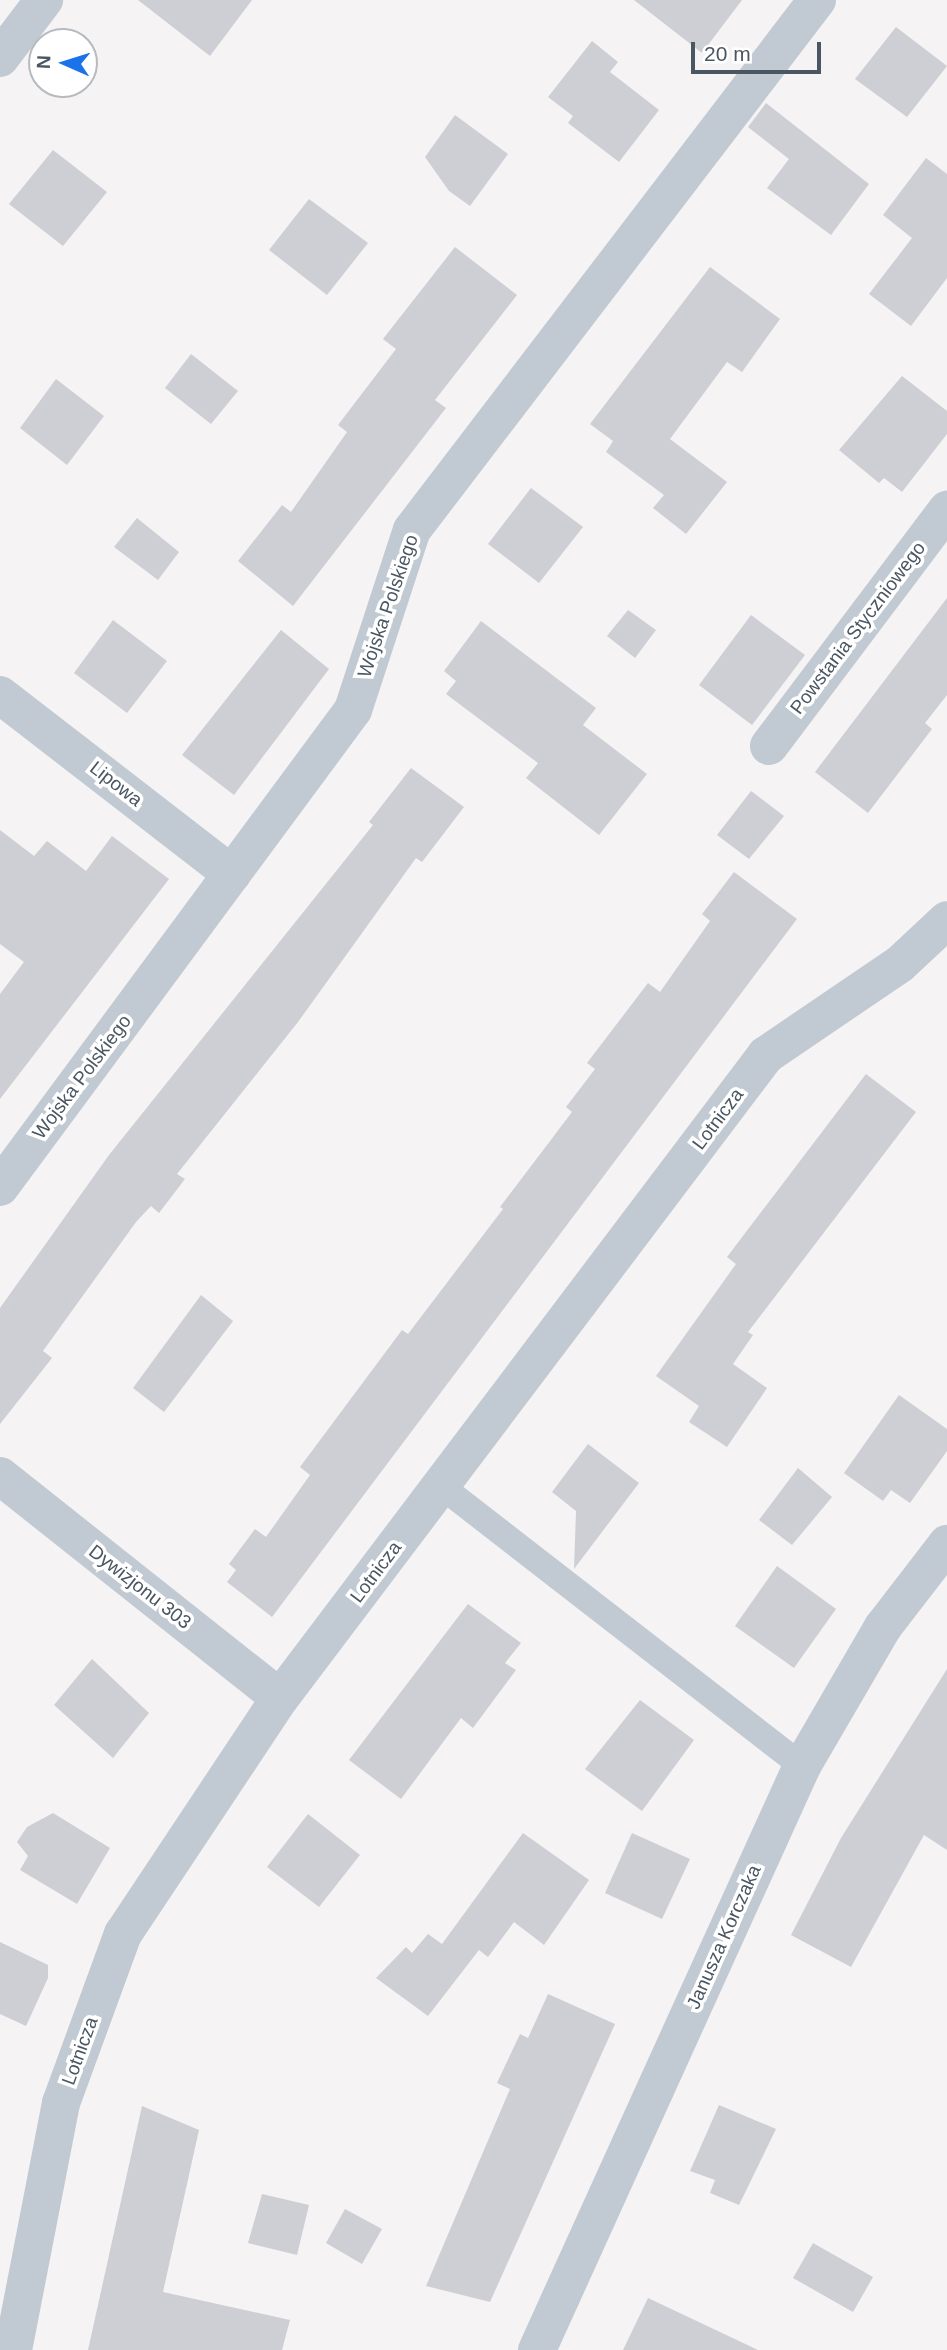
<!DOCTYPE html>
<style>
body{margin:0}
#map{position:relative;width:947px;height:2350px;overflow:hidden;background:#f5f3f3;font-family:Helvetica,sans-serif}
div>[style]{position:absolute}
.building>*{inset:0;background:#cdcfd5}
.service>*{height:26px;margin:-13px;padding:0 13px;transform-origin:13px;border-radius:13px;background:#c1cad2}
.minor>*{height:38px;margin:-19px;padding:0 19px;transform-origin:19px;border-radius:19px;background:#c1cad2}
.tertiary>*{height:38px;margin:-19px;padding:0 19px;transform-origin:19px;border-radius:19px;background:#c1cad2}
span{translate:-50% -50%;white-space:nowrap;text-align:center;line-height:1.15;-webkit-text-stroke:7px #fff;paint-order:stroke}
.street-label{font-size:19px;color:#4a5661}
.north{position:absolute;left:28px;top:28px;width:70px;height:70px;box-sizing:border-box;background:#fff;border:2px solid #b7bbc0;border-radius:50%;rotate:273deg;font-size:19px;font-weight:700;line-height:28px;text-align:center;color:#4a5661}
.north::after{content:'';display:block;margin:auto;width:24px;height:32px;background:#1a73e8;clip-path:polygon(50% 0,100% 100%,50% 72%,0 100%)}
.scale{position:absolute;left:691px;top:42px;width:130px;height:32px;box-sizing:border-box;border:4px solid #4a5661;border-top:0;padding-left:9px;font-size:21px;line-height:24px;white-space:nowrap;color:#4a5661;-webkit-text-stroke:5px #fff;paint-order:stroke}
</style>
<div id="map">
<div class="building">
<i style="clip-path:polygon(138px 0,252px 0,210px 56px)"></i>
<i style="clip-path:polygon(634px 0,742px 0,702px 53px)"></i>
<i style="clip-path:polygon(896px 27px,947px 66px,907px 117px,855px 79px)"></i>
<i style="clip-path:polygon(592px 41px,618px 62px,610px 72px,659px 110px,619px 162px,568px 123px,573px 116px,548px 97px)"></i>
<i style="clip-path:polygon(766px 103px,869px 184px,831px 235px,767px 188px,789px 159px,748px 127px)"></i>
<i style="clip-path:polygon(455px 115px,508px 154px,470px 206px,449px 191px,425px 157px)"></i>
<i style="clip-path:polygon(53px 150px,107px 192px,63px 246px,9px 204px)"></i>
<i style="clip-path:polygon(926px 158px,947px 174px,947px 278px,911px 326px,869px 294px,912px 238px,883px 215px)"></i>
<i style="clip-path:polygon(309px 199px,368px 243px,327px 295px,269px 250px)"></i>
<i style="clip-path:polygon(455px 247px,517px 295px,435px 400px,446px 408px,293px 606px,238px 561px,282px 505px,291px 512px,347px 432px,338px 425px,396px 349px,383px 339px)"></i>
<i style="clip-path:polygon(710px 267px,780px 319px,742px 372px,727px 362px,670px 439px,727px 482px,686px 534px,653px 508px,664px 495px,606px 452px,613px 441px,590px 424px)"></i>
<i style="clip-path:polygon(191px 354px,238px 391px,211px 424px,165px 388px)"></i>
<i style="clip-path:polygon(902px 376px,947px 411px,947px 434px,902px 492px,884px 478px,879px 483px,839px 450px)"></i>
<i style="clip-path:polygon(56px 379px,104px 416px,67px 465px,20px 428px)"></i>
<i style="clip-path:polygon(531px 488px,583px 527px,539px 583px,488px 544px)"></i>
<i style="clip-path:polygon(137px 518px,179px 552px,158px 580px,114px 547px)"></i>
<i style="clip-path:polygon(947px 598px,947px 695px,925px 723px,932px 729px,868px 813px,815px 772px)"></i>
<i style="clip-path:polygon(628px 610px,656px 630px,635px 658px,607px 636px)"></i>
<i style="clip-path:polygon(751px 615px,805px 655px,752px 725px,699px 685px)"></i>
<i style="clip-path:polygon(113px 620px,167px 661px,127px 713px,74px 673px)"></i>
<i style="clip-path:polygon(481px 621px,596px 708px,583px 725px,647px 774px,599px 835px,526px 778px,538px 763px,446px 694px,456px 681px,444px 671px)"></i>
<i style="clip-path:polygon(281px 630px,329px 669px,234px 795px,182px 755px)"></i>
<i style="clip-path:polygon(411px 768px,464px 807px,422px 862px,416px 858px,298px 1022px,177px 1174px,185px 1179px,159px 1213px,151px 1206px,136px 1222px,43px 1351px,52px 1358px,0 1424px,0 1308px,109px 1155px,373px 825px,369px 822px)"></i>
<i style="clip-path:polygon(751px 791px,784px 816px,749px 859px,717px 835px)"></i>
<i style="clip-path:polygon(0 830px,34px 856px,47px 841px,86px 871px,112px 836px,169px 879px,0 1099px,0 994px,24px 962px,0 944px)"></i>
<i style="clip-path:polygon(734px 872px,797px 919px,272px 1617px,227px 1582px,236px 1570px,229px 1564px,255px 1529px,266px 1537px,310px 1475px,300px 1467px,402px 1330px,408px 1334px,503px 1209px,500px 1207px,572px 1112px,566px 1107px,595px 1069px,587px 1063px,648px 983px,660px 992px,710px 921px,702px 914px)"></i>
<i style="clip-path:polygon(866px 1074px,916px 1112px,748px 1332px,753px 1335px,733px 1364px,767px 1388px,727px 1447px,689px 1422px,699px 1406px,656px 1376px,736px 1264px,727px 1257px)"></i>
<i style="clip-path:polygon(201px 1295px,233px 1321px,164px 1412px,133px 1388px)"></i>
<i style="clip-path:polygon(899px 1395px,947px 1429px,947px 1451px,910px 1503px,891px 1490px,883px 1501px,844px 1473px)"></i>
<i style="clip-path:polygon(588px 1444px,639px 1483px,574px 1569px,576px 1511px,552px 1492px)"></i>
<i style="clip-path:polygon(798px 1468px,832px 1497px,792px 1545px,759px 1520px)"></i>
<i style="clip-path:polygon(777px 1566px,836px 1609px,794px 1668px,735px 1626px)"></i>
<i style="clip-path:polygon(468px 1604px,521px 1643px,505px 1663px,516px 1670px,473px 1728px,461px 1718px,401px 1799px,349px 1760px)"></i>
<i style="clip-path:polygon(92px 1659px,149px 1713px,113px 1758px,54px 1705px)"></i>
<i style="clip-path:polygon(947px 1669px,947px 1850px,924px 1835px,851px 1967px,791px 1935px,841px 1838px)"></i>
<i style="clip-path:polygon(640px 1700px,694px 1740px,642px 1811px,585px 1769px)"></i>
<i style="clip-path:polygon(53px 1813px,110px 1848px,77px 1904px,20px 1870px,28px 1856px,17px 1842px,27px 1827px)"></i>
<i style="clip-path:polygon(308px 1814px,360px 1855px,319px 1907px,267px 1867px)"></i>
<i style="clip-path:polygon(523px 1833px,589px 1880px,544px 1945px,514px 1922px,488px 1957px,479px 1950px,428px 2016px,376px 1978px,406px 1947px,412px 1953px,428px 1934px,442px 1944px)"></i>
<i style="clip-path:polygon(632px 1833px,690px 1859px,662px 1919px,605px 1893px)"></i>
<i style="clip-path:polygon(0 1942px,48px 1965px,48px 1978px,26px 2026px,0 2014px)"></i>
<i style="clip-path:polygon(548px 1994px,615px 2024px,490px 2302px,426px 2286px,510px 2089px,497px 2083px,520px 2034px,528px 2038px)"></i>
<i style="clip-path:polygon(719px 2105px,776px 2129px,739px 2205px,710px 2193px,715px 2180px,690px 2171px)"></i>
<i style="clip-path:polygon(142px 2106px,199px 2130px,163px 2292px,290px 2320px,282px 2350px,88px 2350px)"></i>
<i style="clip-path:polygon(262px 2194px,309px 2205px,297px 2255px,248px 2243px)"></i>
<i style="clip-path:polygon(345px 2209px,382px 2229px,362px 2264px,326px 2243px)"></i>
<i style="clip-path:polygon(813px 2243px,873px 2277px,853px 2312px,793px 2278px)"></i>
<i style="clip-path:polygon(648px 2298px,758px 2350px,623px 2350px)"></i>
</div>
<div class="service">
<i style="left:441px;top:1486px;width:457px;rotate:37.8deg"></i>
</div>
<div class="minor">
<i style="left:0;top:695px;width:293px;rotate:37.7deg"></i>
<i style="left:769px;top:746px;width:296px;rotate:-53deg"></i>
<i style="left:0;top:1187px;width:593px;rotate:-53.5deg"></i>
<i style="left:353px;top:710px;width:189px;rotate:-71.9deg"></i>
<i style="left:412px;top:530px;width:667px;rotate:-52.61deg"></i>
<i style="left:0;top:1476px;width:357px;rotate:38.4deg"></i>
<i style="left:13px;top:2350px;width:252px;rotate:-79deg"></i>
<i style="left:61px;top:2103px;width:180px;rotate:-69.9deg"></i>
<i style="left:123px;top:1934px;width:283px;rotate:-56.4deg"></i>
<i style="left:280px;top:1698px;width:806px;rotate:-52.92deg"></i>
<i style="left:766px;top:1055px;width:162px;rotate:-34.2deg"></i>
<i style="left:900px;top:964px;width:64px;rotate:-43.1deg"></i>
<i style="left:537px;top:2350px;width:641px;rotate:-65.59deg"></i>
<i style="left:802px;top:1766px;width:161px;rotate:-59.8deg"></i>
<i style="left:883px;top:1627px;width:105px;rotate:-52.4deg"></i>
</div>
<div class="tertiary">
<i style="left:0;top:58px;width:73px;rotate:-52.8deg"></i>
</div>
<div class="street-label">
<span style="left:388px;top:606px;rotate:-71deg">Wojska Polskiego</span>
<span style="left:858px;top:628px;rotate:-53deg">Powstania Styczniowego</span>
<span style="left:116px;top:784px;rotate:38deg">Lipowa</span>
<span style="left:82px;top:1077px;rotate:-53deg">Wojska Polskiego</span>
<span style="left:718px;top:1119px;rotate:-53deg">Lotnicza</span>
<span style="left:376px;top:1572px;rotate:-53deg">Lotnicza</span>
<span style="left:140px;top:1587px;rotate:38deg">Dywizjonu 303</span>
<span style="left:724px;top:1937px;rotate:-66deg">Janusza Korczaka</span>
<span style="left:80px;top:2051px;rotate:-70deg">Lotnicza</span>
</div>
<div class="north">N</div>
<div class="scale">20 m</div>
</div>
